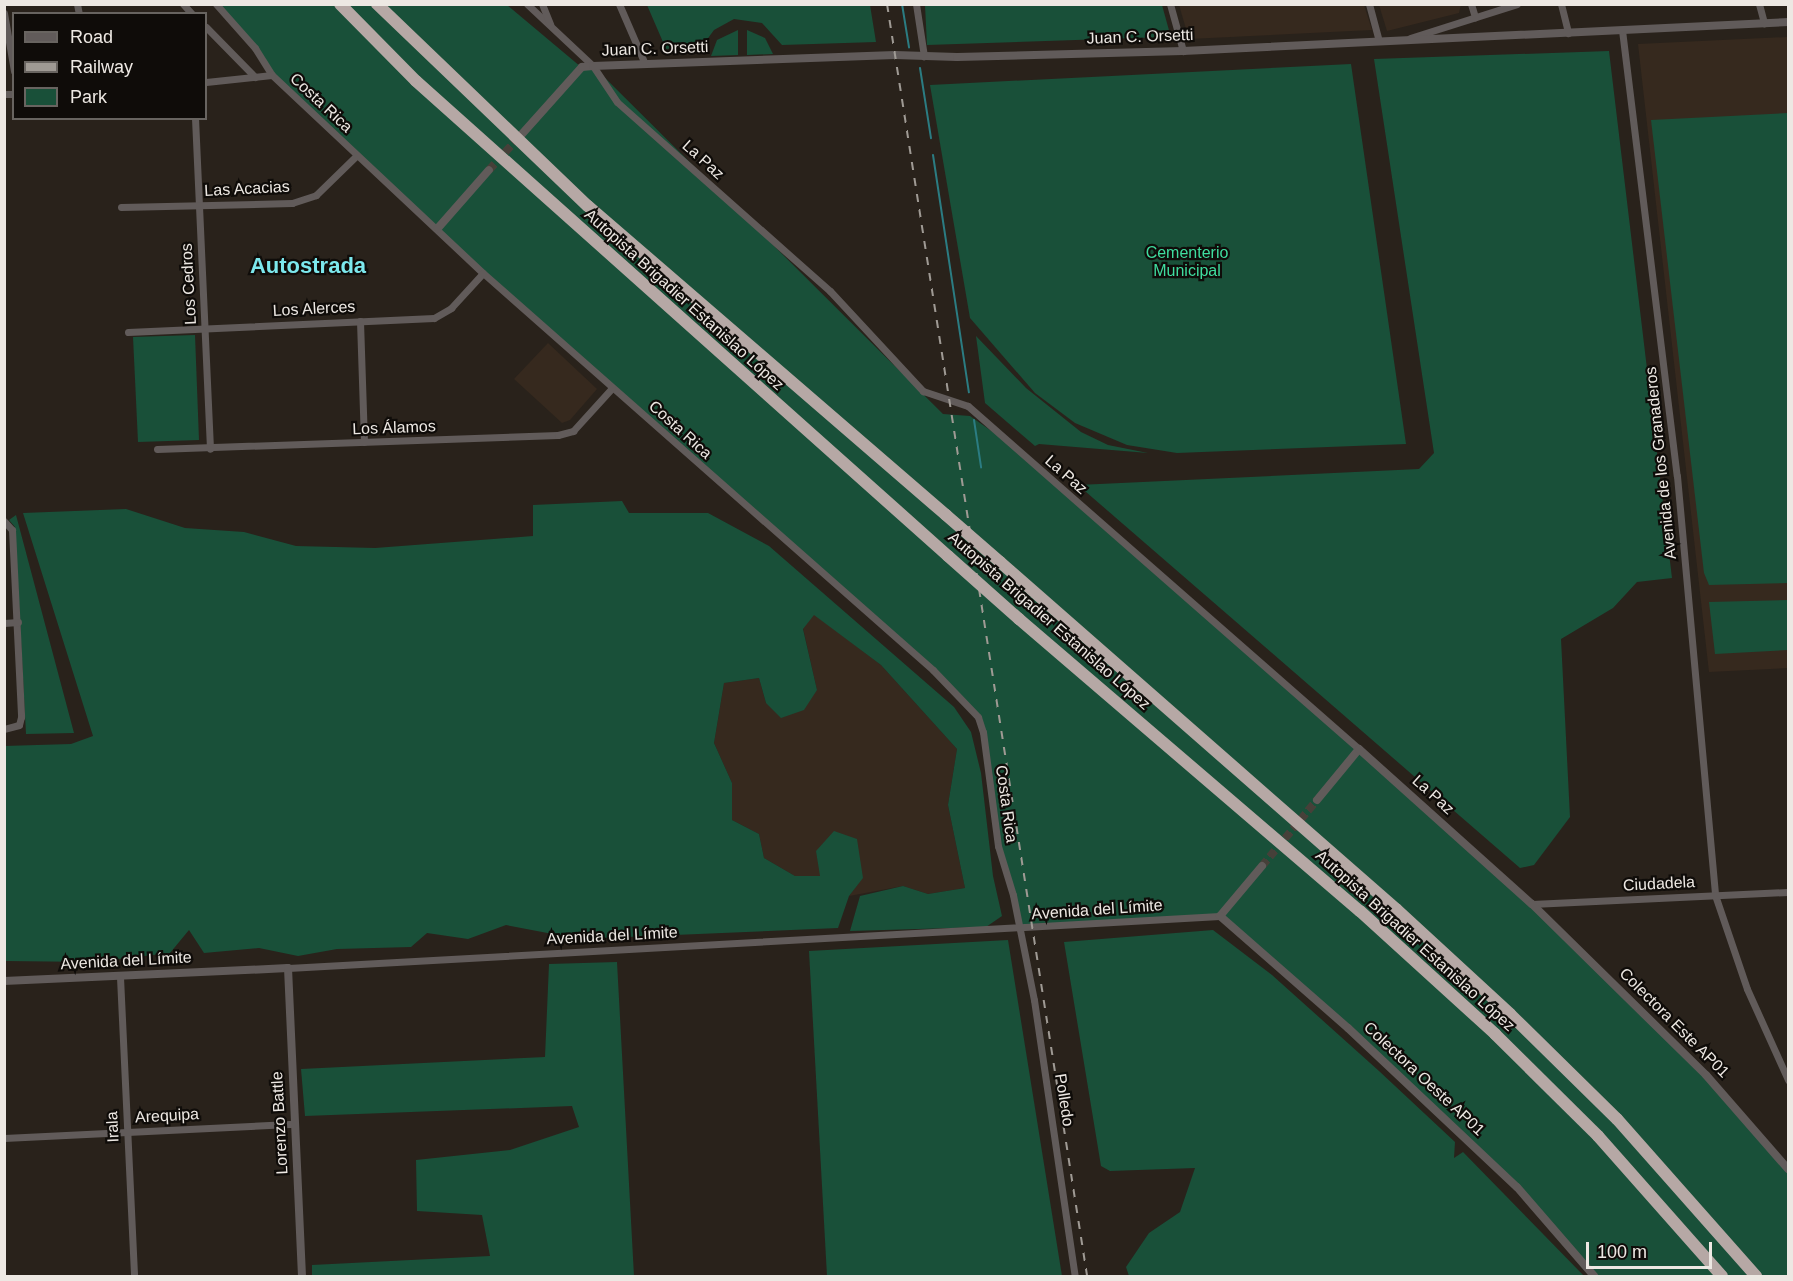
<!DOCTYPE html>
<meta charset="utf-8">
<style>
body{margin:0}
#map{position:relative;width:1793px;height:1281px;overflow:hidden;background:#29221b;font-family:Helvetica,sans-serif}
div>[style]{position:absolute}
.built>*{inset:0;background:#36291e}
.green>*{inset:0;background:#195039}
.stream>*{height:2px;margin:-1px;padding:0 1px;transform-origin:1px;border-radius:1px;background:#2b7c82}
.tertiary-tunnel>*{height:8px;margin-top:-4px;transform-origin:0;background:repeating-linear-gradient(90deg,#464039 0 8px,transparent 0 12px)}
.minor>*{height:7px;margin:-3.5px;padding:0 3.5px;transform-origin:3.5px;border-radius:3.5px;background:#615b5a}
.tertiary>*{height:8px;margin:-4px;padding:0 4px;transform-origin:4px;border-radius:4px;background:#615b5a}
.motorway>*{height:12px;margin:-6px;padding:0 6px;transform-origin:6px;border-radius:6px;background:#b6a8a5}
.rail>*{height:2px;margin-top:-1px;transform-origin:0;background:repeating-linear-gradient(90deg,#9f9a94 0 8px,transparent 0 16px)}
.motorway-bridge>*{height:12px;margin:-6px;padding:0 6px;transform-origin:6px;border-radius:6px;background:#b6a8a5}
span{translate:-50% -50%;white-space:nowrap;text-align:center;line-height:1.15;-webkit-text-stroke:4.5px #0f0c09;paint-order:stroke}
.street-label{font-size:16px;color:#ede8e3}
.park-label{font-size:16px;color:#3fdd9f}
.district-label{font-size:22px;color:#7ce8ed;font-weight:700}
.frame{position:absolute;inset:0;border:6px solid #ede8e3;pointer-events:none}
.legend{position:absolute;left:12px;top:12px;width:195px;height:108px;box-sizing:border-box;background:#0f0c09;border:2px solid #686460;margin:0;padding:8px 10px;list-style:none;font-size:18px;color:#ede8e3}
.legend li{display:flex;align-items:center;gap:12px;height:30px}
.legend b{width:30px;border:2px solid #686460}
.scale{position:absolute;left:1586px;top:1242px;width:126px;height:27px;box-sizing:border-box;border:3px solid #ede8e3;border-top:0;padding-left:8px;font-size:18px;line-height:21px;white-space:nowrap;color:#ede8e3;-webkit-text-stroke:4px #0f0c09;paint-order:stroke}
</style>
<div id="map">
<div class="built">
<i style="clip-path:polygon(1461px 4px,1459px 13px,1387px 31px,1379px 5px)"></i>
<i style="clip-path:polygon(1179px 5px,1364px 5px,1372px 30px,1189px 39px)"></i>
<i style="clip-path:polygon(1788px 37px,1788px 668px,1709px 672px,1638px 44px)"></i>
<i style="clip-path:polygon(548px 343px,597px 389px,570px 420px,562px 423px,514px 379px)"></i>
<i style="clip-path:polygon(814px 614px,881px 665px,957px 749px,948px 805px,965px 888px,928px 894px,903px 886px,849px 896px,863px 877px,795px 876px,764px 858px,759px 834px,732px 820px,732px 783px,714px 743px,724px 683px,759px 678px,766px 703px,817px 690px,803px 628px)"></i>
</div>
<div class="green">
<i style="clip-path:polygon(216px 5px,507px 5px,581px 67px,593px 66px,943px 414px,970px 416px,1000px 437px,1532px 904px,1706px 1075px,1788px 1170px,1788px 1276px,1594px 1276px,1517px 1187px,1220px 916px,1018px 930px,1013px 895px,998px 846px,983px 732px,970px 706px,483px 273px,272px 75px,255px 48px)"></i>
<i style="clip-path:polygon(647px 5px,870px 5px,876px 42px,782px 45px,762px 23px,734px 19px,714px 30px,703px 45px,666px 49px)"></i>
<i style="clip-path:polygon(925px 5px,1162px 5px,1170px 34px,1165px 37px,927px 45px)"></i>
<i style="clip-path:polygon(738px 30px,738px 55px,711px 56px,717px 40px)"></i>
<i style="clip-path:polygon(747px 30px,765px 38px,773px 54px,747px 55px)"></i>
<i style="clip-path:polygon(1609px 51px,1672px 578px,1637px 582px,1613px 608px,1561px 639px,1570px 817px,1534px 865px,1520px 868px,1078px 485px,1419px 469px,1434px 453px,1374px 59px)"></i>
<i style="clip-path:polygon(1351px 64px,1406px 444px,1177px 453px,1127px 445px,1075px 423px,1035px 393px,970px 318px,930px 85px)"></i>
<i style="clip-path:polygon(1788px 113px,1788px 583px,1709px 585px,1704px 573px,1651px 120px)"></i>
<i style="clip-path:polygon(195px 335px,199px 440px,138px 442px,133px 337px)"></i>
<i style="clip-path:polygon(976px 336px,1026px 388px,1081px 432px,1108px 445px,1148px 453px,1039px 444px,1035px 446px,985px 403px)"></i>
<i style="clip-path:polygon(622px 501px,629px 513px,708px 513px,769px 546px,954px 707px,971px 732px,981px 773px,993px 876px,1002px 916px,986px 927px,850px 931px,860px 896px,903px 886px,928px 894px,965px 888px,948px 805px,957px 749px,881px 665px,814px 615px,803px 629px,817px 690px,804px 710px,781px 718px,766px 703px,759px 678px,724px 683px,714px 743px,732px 783px,732px 820px,759px 834px,764px 858px,795px 876px,820px 876px,816px 851px,834px 831px,857px 839px,863px 878px,849px 896px,838px 928px,579px 939px,506px 925px,468px 939px,427px 933px,411px 947px,337px 949px,298px 956px,259px 948px,204px 953px,189px 930px,170px 953px,93px 962px,5px 961px,4px 746px,71px 744px,93px 736px,23px 513px,126px 509px,185px 528px,244px 532px,296px 546px,375px 548px,533px 536px,533px 505px)"></i>
<i style="clip-path:polygon(16px 515px,74px 733px,26px 734px,15px 527px,9px 520px)"></i>
<i style="clip-path:polygon(1788px 600px,1788px 650px,1715px 654px,1709px 602px)"></i>
<i style="clip-path:polygon(1213px 930px,1272px 975px,1379px 1071px,1455px 1142px,1454px 1158px,1463px 1152px,1584px 1276px,1129px 1276px,1126px 1267px,1149px 1233px,1180px 1212px,1195px 1168px,1110px 1171px,1101px 1166px,1064px 942px)"></i>
<i style="clip-path:polygon(1008px 940px,1062px 1276px,827px 1276px,809px 951px)"></i>
<i style="clip-path:polygon(617px 962px,634px 1276px,312px 1276px,312px 1265px,490px 1256px,482px 1215px,417px 1211px,416px 1160px,510px 1150px,579px 1127px,572px 1106px,305px 1116px,301px 1069px,545px 1057px,549px 964px)"></i>
</div>
<div class="stream">
<i style="left:902px;top:4px;width:44px;rotate:80.8deg"></i>
<i style="left:920px;top:68px;width:71px;rotate:81.1deg"></i>
<i style="left:933px;top:155px;width:240px;rotate:81.4deg"></i>
<i style="left:974px;top:420px;width:48px;rotate:81.5deg"></i>
</div>
<div class="tertiary-tunnel">
<i style="left:489px;top:170px;width:46px;rotate:-47.6deg"></i>
<i style="left:1262px;top:866px;width:86px;rotate:-50.2deg"></i>
</div>
<div class="minor">
<i style="left:77px;top:4px;width:10px;rotate:79deg"></i>
<i style="left:183px;top:4px;width:13px;rotate:48deg"></i>
<i style="left:216px;top:4px;width:59px;rotate:48.4deg"></i>
<i style="left:255px;top:48px;width:32px;rotate:58deg"></i>
<i style="left:272px;top:75px;width:289px;rotate:43.2deg"></i>
<i style="left:483px;top:273px;width:600px;rotate:41.42deg"></i>
<i style="left:933px;top:670px;width:65px;rotate:46.2deg"></i>
<i style="left:978px;top:717px;width:16px;rotate:72deg"></i>
<i style="left:983px;top:732px;width:115px;rotate:82.5deg"></i>
<i style="left:998px;top:846px;width:51px;rotate:73deg"></i>
<i style="left:1013px;top:895px;width:107px;rotate:78.7deg"></i>
<i style="left:1034px;top:1000px;width:279px;rotate:81.6deg"></i>
<i style="left:527px;top:4px;width:91px;rotate:43.2deg"></i>
<i style="left:593px;top:66px;width:43px;rotate:56.3deg"></i>
<i style="left:617px;top:102px;width:285px;rotate:41.6deg"></i>
<i style="left:830px;top:291px;width:137px;rotate:47.1deg"></i>
<i style="left:923px;top:391px;width:47px;rotate:18.4deg"></i>
<i style="left:968px;top:406px;width:520px;rotate:41.26deg"></i>
<i style="left:542px;top:4px;width:22px;rotate:68deg"></i>
<i style="left:619px;top:4px;width:65px;rotate:66.6deg"></i>
<i style="left:916px;top:4px;width:53px;rotate:81.3deg"></i>
<i style="left:1170px;top:4px;width:49px;rotate:74.5deg"></i>
<i style="left:1369px;top:4px;width:38px;rotate:75deg"></i>
<i style="left:1471px;top:4px;width:14px;rotate:73deg"></i>
<i style="left:1561px;top:4px;width:30px;rotate:76deg"></i>
<i style="left:1759px;top:4px;width:20px;rotate:75deg"></i>
<i style="left:4px;top:13px;width:59px;rotate:80.2deg"></i>
<i style="left:206px;top:27px;width:70px;rotate:45.6deg"></i>
<i style="left:1622px;top:30px;width:449px;rotate:83deg"></i>
<i style="left:1677px;top:476px;width:421px;rotate:84.8deg"></i>
<i style="left:1715px;top:895px;width:99px;rotate:71.2deg"></i>
<i style="left:1747px;top:989px;width:100px;rotate:65.7deg"></i>
<i style="left:1410px;top:38px;width:112px;rotate:-17.6deg"></i>
<i style="left:206px;top:82px;width:66px;rotate:-6.1deg"></i>
<i style="left:4px;top:94px;width:10px"></i>
<i style="left:195px;top:118px;width:331px;rotate:87.4deg"></i>
<i style="left:121px;top:207px;width:171px;rotate:-1.3deg"></i>
<i style="left:292px;top:203px;width:25px;rotate:-18deg"></i>
<i style="left:316px;top:195px;width:57px;rotate:-44.3deg"></i>
<i style="left:360px;top:321px;width:121px;rotate:88.1deg"></i>
<i style="left:128px;top:332px;width:306px;rotate:-2.6deg"></i>
<i style="left:434px;top:318px;width:20px;rotate:-30deg"></i>
<i style="left:451px;top:308px;width:47px;rotate:-47.6deg"></i>
<i style="left:157px;top:449px;width:401px;rotate:-2deg"></i>
<i style="left:558px;top:435px;width:16px;rotate:-15deg"></i>
<i style="left:573px;top:431px;width:58px;rotate:-47.8deg"></i>
<i style="left:4px;top:521px;width:12px;rotate:48deg"></i>
<i style="left:12px;top:530px;width:187px;rotate:87.2deg"></i>
<i style="left:21px;top:717px;width:8px;rotate:104deg"></i>
<i style="left:19px;top:725px;width:16px;rotate:165deg"></i>
<i style="left:4px;top:623px;width:14px;rotate:-4deg"></i>
<i style="left:1532px;top:904px;width:256px;rotate:-2.7deg"></i>
<i style="left:288px;top:968px;width:933px;rotate:-3.19deg"></i>
<i style="left:120px;top:977px;width:299px;rotate:87.3deg"></i>
<i style="left:4px;top:1138px;width:291px;rotate:-2.8deg"></i>
</div>
<div class="tertiary">
<i style="left:522px;top:134px;width:90px;rotate:-48.2deg"></i>
<i style="left:582px;top:67px;width:11px;rotate:-5deg"></i>
<i style="left:593px;top:66px;width:302px;rotate:-2.1deg"></i>
<i style="left:895px;top:55px;width:62px;rotate:1.8deg"></i>
<i style="left:957px;top:57px;width:226px;rotate:-1.5deg"></i>
<i style="left:1183px;top:51px;width:606px;rotate:-2.74deg"></i>
<i style="left:438px;top:228px;width:77px;rotate:-48.7deg"></i>
<i style="left:1317px;top:800px;width:66px;rotate:-50.5deg"></i>
<i style="left:1359px;top:749px;width:232px;rotate:41.9deg"></i>
<i style="left:1532px;top:904px;width:244px;rotate:44.5deg"></i>
<i style="left:1706px;top:1075px;width:125px;rotate:48.9deg"></i>
<i style="left:1262px;top:866px;width:65px;rotate:130deg"></i>
<i style="left:1220px;top:916px;width:170px;rotate:41.2deg"></i>
<i style="left:1348px;top:1028px;width:232px;rotate:43.3deg"></i>
<i style="left:1517px;top:1187px;width:118px;rotate:49.1deg"></i>
<i style="left:4px;top:981px;width:284px;rotate:-2.6deg"></i>
<i style="left:288px;top:968px;width:308px;rotate:87.4deg"></i>
</div>
<div class="motorway">
<i style="left:340px;top:4px;width:108px;rotate:45.4deg"></i>
<i style="left:416px;top:81px;width:713px;rotate:41.76deg"></i>
<i style="left:377px;top:4px;width:292px;rotate:43.8deg"></i>
<i style="left:588px;top:206px;width:473px;rotate:40.8deg"></i>
<i style="left:1000px;top:562px;width:527px;rotate:41.23deg"></i>
<i style="left:1396px;top:909px;width:155px;rotate:42.6deg"></i>
<i style="left:1510px;top:1014px;width:150px;rotate:44.5deg"></i>
<i style="left:1617px;top:1119px;width:210px;rotate:48.5deg"></i>
<i style="left:1019px;top:619px;width:449px;rotate:40.6deg"></i>
<i style="left:1360px;top:911px;width:183px;rotate:42.3deg"></i>
<i style="left:1495px;top:1034px;width:145px;rotate:44.7deg"></i>
<i style="left:1598px;top:1136px;width:187px;rotate:48.5deg"></i>
</div>
<div class="rail">
<i style="left:887px;top:4px;width:1288px;rotate:81.06deg"></i>
</div>
<div class="motorway-bridge">
<i style="left:946px;top:515px;width:72px;rotate:41deg"></i>
<i style="left:948px;top:556px;width:95px;rotate:41.6deg"></i>
</div>
<div class="street-label">
<span style="left:1140px;top:37px;rotate:-2deg">Juan C. Orsetti</span>
<span style="left:655px;top:49px;rotate:-2deg">Juan C. Orsetti</span>
<span style="left:321px;top:103px;rotate:43deg">Costa Rica</span>
<span style="left:703px;top:160px;rotate:42deg">La Paz</span>
<span style="left:247px;top:189px;rotate:-3deg">Las Acacias</span>
<span style="left:189px;top:284px;rotate:-93deg">Los Cedros</span>
<span style="left:684px;top:300px;rotate:42deg">Autopista Brigadier Estanislao López</span>
<span style="left:314px;top:309px;rotate:-3deg">Los Alerces</span>
<span style="left:394px;top:428px;rotate:-2deg">Los Álamos</span>
<span style="left:680px;top:430px;rotate:42deg">Costa Rica</span>
<span style="left:1661px;top:463px;rotate:-96deg">Avenida de los Granaderos</span>
<span style="left:1066px;top:475px;rotate:41deg">La Paz</span>
<span style="left:1049px;top:621px;rotate:41deg">Autopista Brigadier Estanislao López</span>
<span style="left:1433px;top:795px;rotate:42deg">La Paz</span>
<span style="left:1006px;top:804px;rotate:82deg">Costa Rica</span>
<span style="left:1659px;top:884px;rotate:-3deg">Ciudadela</span>
<span style="left:1097px;top:910px;rotate:-4deg">Avenida del Límite</span>
<span style="left:612px;top:936px;rotate:-3deg">Avenida del Límite</span>
<span style="left:1415px;top:941px;rotate:42deg">Autopista Brigadier Estanislao López</span>
<span style="left:126px;top:961px;rotate:-3deg">Avenida del Límite</span>
<span style="left:1674px;top:1023px;rotate:45deg">Colectora Este AP01</span>
<span style="left:1424px;top:1079px;rotate:43deg">Colectora Oeste AP01</span>
<span style="left:1064px;top:1100px;rotate:81deg">Polledo</span>
<span style="left:167px;top:1116px;rotate:-3deg">Arequipa</span>
<span style="left:280px;top:1123px;rotate:-93deg">Lorenzo Battle</span>
<span style="left:113px;top:1127px;rotate:-93deg">Irala</span>
</div>
<div class="park-label">
<span style="left:1187px;top:262px">Cementerio<br>Municipal</span>
</div>
<div class="district-label">
<span style="left:308px;top:266px">Autostrada</span>
</div>
<div class="frame"></div>
<ul class="legend">
<li><b style="height:8px;background:#615b5a"></b>Road</li>
<li><b style="height:8px;background:#9f9a94"></b>Railway</li>
<li><b style="height:16px;background:#195039"></b>Park</li>
</ul>
<div class="scale">100 m</div>
</div>
